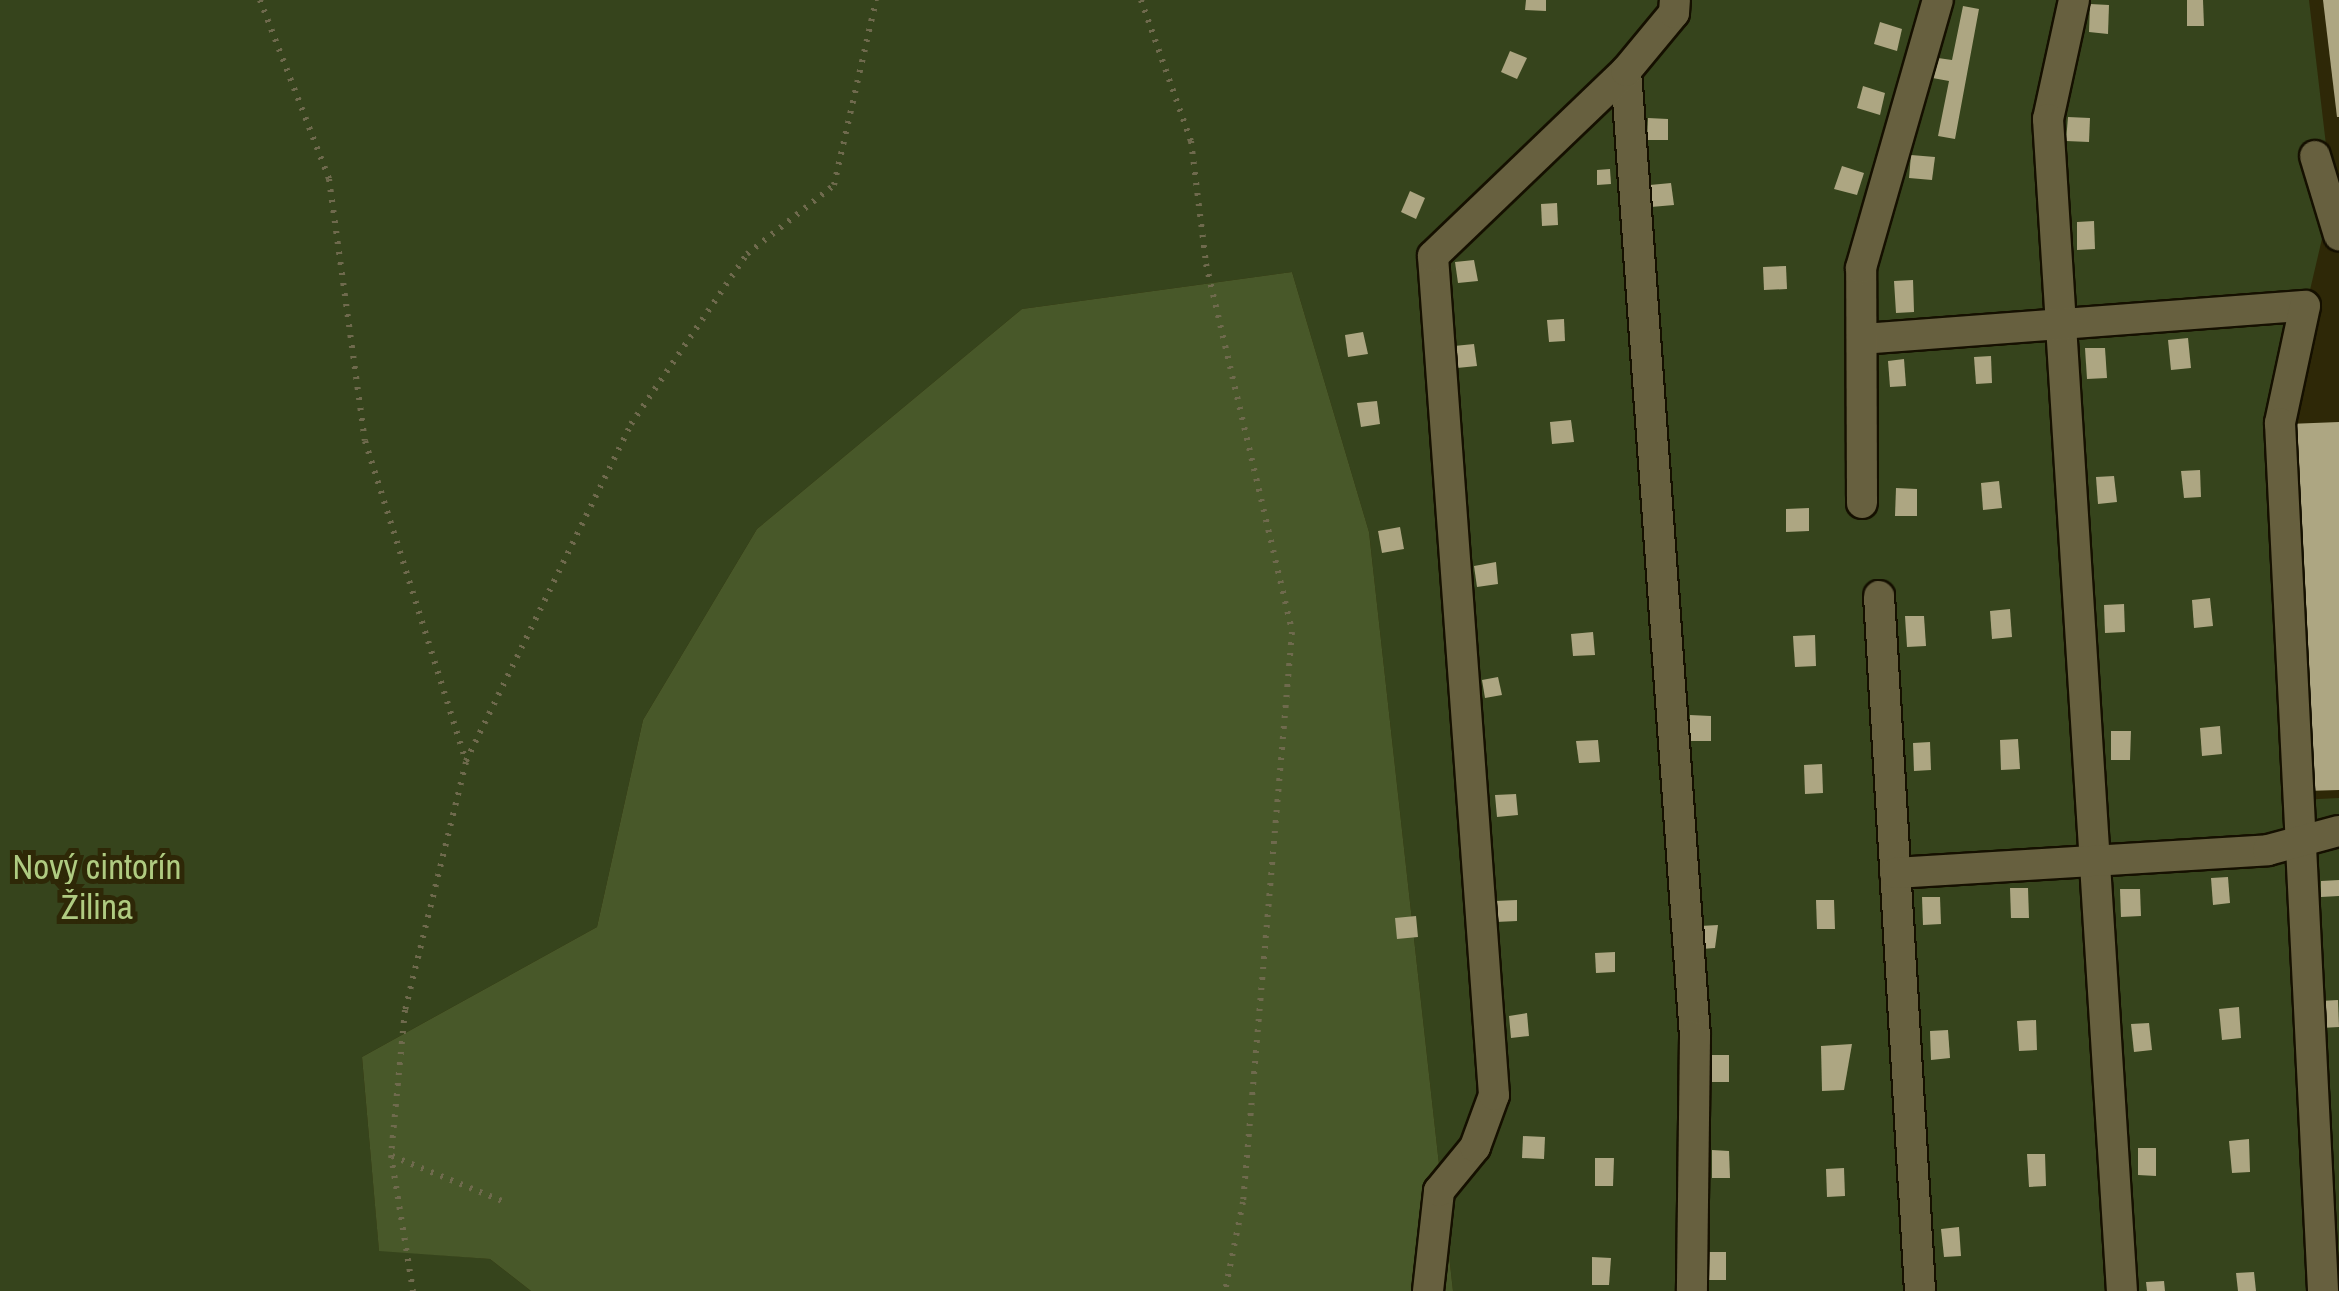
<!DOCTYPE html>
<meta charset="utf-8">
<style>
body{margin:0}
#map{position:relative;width:2339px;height:1291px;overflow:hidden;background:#2e2807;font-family:"Archivo Narrow",sans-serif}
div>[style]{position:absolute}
.green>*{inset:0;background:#36441c}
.forest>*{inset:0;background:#485829}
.building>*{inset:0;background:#ada682}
.path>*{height:6px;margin-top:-3px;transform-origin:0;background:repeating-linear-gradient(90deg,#6f6a4d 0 2.5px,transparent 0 10.5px)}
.roads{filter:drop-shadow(2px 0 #151000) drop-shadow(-2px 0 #151000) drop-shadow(0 2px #151000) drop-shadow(0 -2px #151000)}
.minor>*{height:30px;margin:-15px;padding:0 15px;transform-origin:15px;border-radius:15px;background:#67603f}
span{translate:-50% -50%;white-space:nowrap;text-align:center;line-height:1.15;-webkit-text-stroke:10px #2e2807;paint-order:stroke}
.park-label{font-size:35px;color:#afcb81}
</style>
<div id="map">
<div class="green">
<i style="clip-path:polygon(0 0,2309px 0,2332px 196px,2278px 427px,2299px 800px,2339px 798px,2339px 1291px,1453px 1291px,1369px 532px,1292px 272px,1022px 309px,757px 529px,643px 720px,597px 927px,362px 1057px,379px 1250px,490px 1259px,531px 1291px,0 1291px)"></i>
</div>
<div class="forest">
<i style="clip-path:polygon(1292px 272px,1369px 532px,1453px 1291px,531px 1291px,490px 1259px,379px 1251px,362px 1057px,597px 927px,643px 720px,757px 529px,1022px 309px)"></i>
</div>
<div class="building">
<i style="clip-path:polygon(1526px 0,1546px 0,1546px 11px,1525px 10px)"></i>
<i style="clip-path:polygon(2187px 0,2203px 0,2204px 26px,2187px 26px)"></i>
<i style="clip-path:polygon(2323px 0,2339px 0,2339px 117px,2337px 117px)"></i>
<i style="clip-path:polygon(2090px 4px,2109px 5px,2108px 34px,2089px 32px)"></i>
<i style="clip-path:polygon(1963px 6px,1979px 9px,1955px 139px,1938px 136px,1949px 81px,1927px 77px,1931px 57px,1952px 60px)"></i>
<i style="clip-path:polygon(1880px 22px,1902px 29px,1897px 51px,1874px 44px)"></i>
<i style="clip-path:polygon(1510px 51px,1527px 58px,1517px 79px,1501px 72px)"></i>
<i style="clip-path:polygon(1863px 86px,1885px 93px,1880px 115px,1857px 108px)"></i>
<i style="clip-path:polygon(2068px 117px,2090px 118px,2089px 142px,2066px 141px)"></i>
<i style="clip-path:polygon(1648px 118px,1668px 119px,1668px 140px,1647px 140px)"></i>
<i style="clip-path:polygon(1911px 155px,1935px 157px,1932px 180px,1909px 178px)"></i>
<i style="clip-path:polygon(1842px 166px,1864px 173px,1857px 195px,1834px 189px)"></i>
<i style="clip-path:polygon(1610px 169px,1611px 184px,1597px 185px,1597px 170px)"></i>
<i style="clip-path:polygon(1671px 183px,1674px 205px,1651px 207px,1650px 185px)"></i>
<i style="clip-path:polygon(1410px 191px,1425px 198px,1416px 219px,1401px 212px)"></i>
<i style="clip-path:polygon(1557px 203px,1558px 225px,1542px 226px,1541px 204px)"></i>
<i style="clip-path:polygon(2094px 221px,2095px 249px,2077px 250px,2077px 222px)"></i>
<i style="clip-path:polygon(1474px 260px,1478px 281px,1458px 283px,1455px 262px)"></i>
<i style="clip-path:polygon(1786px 266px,1787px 289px,1764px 290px,1763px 267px)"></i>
<i style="clip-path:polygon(1913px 280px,1914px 312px,1896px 313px,1894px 281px)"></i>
<i style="clip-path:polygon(1564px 319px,1565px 341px,1549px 342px,1547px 320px)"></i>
<i style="clip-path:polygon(1363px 332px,1368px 354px,1348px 357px,1345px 335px)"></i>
<i style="clip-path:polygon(2188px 338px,2191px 368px,2171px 370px,2168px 340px)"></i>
<i style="clip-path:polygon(1474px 344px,1477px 366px,1457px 368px,1454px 346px)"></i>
<i style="clip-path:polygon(2085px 348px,2105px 348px,2107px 378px,2087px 379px)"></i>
<i style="clip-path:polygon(1991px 356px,1992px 383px,1976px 384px,1974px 357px)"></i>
<i style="clip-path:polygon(1904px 359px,1906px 386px,1890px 387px,1888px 361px)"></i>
<i style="clip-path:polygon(1377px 401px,1380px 424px,1361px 427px,1357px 403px)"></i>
<i style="clip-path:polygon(1571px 420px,1574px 442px,1552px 444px,1550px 422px)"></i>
<i style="clip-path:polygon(2339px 422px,2339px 790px,2306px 791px,2288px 424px)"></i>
<i style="clip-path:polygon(2200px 470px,2201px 497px,2184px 498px,2181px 471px)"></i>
<i style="clip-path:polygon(2114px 476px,2117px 502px,2098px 504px,2096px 477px)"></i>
<i style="clip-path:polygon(1999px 481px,2002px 508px,1983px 510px,1981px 483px)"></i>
<i style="clip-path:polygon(1896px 488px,1917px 489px,1917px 516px,1895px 516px)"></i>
<i style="clip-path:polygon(1809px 508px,1809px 531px,1786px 532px,1786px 509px)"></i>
<i style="clip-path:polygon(1400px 527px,1404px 549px,1382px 553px,1378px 531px)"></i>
<i style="clip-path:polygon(1496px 562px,1498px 584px,1477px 587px,1474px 566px)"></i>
<i style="clip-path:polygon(2210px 598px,2213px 626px,2194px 628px,2192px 600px)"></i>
<i style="clip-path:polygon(2124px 604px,2125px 632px,2105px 633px,2104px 605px)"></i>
<i style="clip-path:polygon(2010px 609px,2012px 637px,1992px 639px,1990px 611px)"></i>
<i style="clip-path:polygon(1905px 616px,1924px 616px,1926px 646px,1907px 647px)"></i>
<i style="clip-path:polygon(1593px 632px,1595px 655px,1573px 656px,1571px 634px)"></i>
<i style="clip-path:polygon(1815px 635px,1816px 666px,1795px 667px,1793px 636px)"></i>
<i style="clip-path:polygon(1498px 677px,1502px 695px,1485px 698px,1482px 680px)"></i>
<i style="clip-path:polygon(1690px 715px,1711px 716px,1711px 741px,1689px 741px)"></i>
<i style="clip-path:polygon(2220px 726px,2222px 754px,2202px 756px,2200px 728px)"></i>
<i style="clip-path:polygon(2111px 731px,2131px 731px,2130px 760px,2111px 760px)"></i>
<i style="clip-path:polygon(2018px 739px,2020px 769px,2001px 770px,2000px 740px)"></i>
<i style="clip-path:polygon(1598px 740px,1600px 762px,1579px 763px,1576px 741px)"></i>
<i style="clip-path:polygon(1930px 742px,1931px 770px,1914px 771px,1913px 743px)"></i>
<i style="clip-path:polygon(1822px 764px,1823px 793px,1805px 794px,1804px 765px)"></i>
<i style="clip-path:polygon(1516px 794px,1518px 815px,1497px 817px,1495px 795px)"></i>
<i style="clip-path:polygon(2228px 877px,2230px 903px,2213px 905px,2211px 878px)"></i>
<i style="clip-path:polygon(2339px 880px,2339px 896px,2321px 897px,2321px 881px)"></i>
<i style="clip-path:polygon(2010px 888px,2028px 888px,2029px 918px,2011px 918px)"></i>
<i style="clip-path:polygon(2120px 889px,2140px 889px,2141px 916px,2121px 917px)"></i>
<i style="clip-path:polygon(1922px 897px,1940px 897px,1941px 924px,1923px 925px)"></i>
<i style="clip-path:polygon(1517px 900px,1517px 921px,1496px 922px,1495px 901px)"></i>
<i style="clip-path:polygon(1816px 900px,1834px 900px,1835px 929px,1817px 929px)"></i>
<i style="clip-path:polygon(1416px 916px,1418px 937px,1397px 939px,1395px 918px)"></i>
<i style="clip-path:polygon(1718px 925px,1715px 948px,1701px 949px,1700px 926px)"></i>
<i style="clip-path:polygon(1615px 952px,1615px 972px,1596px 973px,1595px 953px)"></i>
<i style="clip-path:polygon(2338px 1000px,2339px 1027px,2321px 1028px,2320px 1001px)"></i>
<i style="clip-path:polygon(2239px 1007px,2241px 1038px,2222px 1040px,2219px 1009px)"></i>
<i style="clip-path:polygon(1527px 1013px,1529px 1036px,1511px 1038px,1509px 1016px)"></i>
<i style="clip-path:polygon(2036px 1020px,2037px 1050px,2019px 1051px,2017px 1021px)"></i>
<i style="clip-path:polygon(2149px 1023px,2152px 1050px,2134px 1052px,2131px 1024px)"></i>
<i style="clip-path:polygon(1948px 1030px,1950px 1058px,1931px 1060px,1930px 1031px)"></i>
<i style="clip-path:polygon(1852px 1044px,1844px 1090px,1822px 1091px,1821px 1046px)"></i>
<i style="clip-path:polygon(1712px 1055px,1729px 1055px,1729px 1082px,1712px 1082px)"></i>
<i style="clip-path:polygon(1523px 1136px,1545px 1137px,1544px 1159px,1522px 1158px)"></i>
<i style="clip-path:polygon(2249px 1139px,2250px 1172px,2232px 1173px,2229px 1141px)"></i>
<i style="clip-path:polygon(2138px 1148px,2156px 1148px,2156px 1176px,2138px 1175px)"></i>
<i style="clip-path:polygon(1712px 1150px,1729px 1151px,1730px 1178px,1712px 1178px)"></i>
<i style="clip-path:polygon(2027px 1154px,2045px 1154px,2046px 1186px,2029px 1187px)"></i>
<i style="clip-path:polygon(1595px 1158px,1614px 1158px,1613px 1186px,1595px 1186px)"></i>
<i style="clip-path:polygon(1844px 1168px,1845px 1196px,1827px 1197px,1826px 1169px)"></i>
<i style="clip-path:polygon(1959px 1227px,1961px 1256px,1944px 1257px,1941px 1229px)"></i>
<i style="clip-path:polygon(1708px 1252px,1726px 1252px,1726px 1280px,1707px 1280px)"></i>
<i style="clip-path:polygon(1592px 1257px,1611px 1258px,1609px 1285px,1592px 1285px)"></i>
<i style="clip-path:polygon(2254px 1272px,2256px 1291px,2238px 1291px,2236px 1273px)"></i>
<i style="clip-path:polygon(2164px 1281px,2165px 1291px,2147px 1291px,2146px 1282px)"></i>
</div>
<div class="path">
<i style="left:260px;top:0;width:192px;rotate:68.9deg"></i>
<i style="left:329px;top:179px;width:264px;rotate:82.2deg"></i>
<i style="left:365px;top:441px;width:337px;rotate:72.5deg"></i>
<i style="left:466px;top:762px;width:255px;rotate:103.8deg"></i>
<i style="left:405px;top:1010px;width:146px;rotate:95.5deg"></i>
<i style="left:391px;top:1155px;width:138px;rotate:80.8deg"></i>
<i style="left:1141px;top:0;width:150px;rotate:70.5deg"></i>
<i style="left:1191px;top:141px;width:124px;rotate:83deg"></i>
<i style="left:1206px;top:264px;width:378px;rotate:76.8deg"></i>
<i style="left:1292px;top:632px;width:572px;rotate:94.91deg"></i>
<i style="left:1243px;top:1202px;width:91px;rotate:101.4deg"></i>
<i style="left:466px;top:761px;width:375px;rotate:-63.9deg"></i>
<i style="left:631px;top:424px;width:206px;rotate:-55.7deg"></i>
<i style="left:747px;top:254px;width:111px;rotate:-38.4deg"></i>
<i style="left:834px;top:185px;width:190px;rotate:-77.2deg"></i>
<i style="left:392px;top:1156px;width:119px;rotate:22.2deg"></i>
</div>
<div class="roads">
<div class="minor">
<i style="left:2074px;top:0;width:122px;rotate:102.3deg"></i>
<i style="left:2048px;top:119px;width:1174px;rotate:86.39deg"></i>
<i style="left:1626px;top:71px;width:968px;rotate:85.91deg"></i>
<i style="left:1695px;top:1037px;width:254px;rotate:90.7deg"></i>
<i style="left:2315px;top:156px;width:83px;rotate:73.1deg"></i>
<i style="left:1862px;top:339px;width:444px;rotate:-4.3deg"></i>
<i style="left:2305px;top:306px;width:120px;rotate:102.1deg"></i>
<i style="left:2280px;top:423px;width:869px;rotate:87.16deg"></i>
<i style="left:1862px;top:503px;width:235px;rotate:-90.2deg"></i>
<i style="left:1861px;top:268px;width:279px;rotate:-74deg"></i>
<i style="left:1879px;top:596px;width:696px;rotate:86.62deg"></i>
<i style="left:1895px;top:873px;width:374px;rotate:-3.5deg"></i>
<i style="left:2268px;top:850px;width:73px;rotate:-15deg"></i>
<i style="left:1428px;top:1291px;width:101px;rotate:-83.7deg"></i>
<i style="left:1439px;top:1191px;width:57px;rotate:-50.7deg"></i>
<i style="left:1475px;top:1147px;width:55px;rotate:-69.9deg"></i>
<i style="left:1494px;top:1095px;width:841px;rotate:-94.16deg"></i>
<i style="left:1433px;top:256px;width:267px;rotate:-43.8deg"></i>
<i style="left:1626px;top:71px;width:75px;rotate:-50.4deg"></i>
<i style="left:1674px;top:13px;width:13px;rotate:-86deg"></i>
</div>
</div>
<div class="park-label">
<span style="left:97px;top:887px">Nový cintorín<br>Žilina</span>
</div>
</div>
